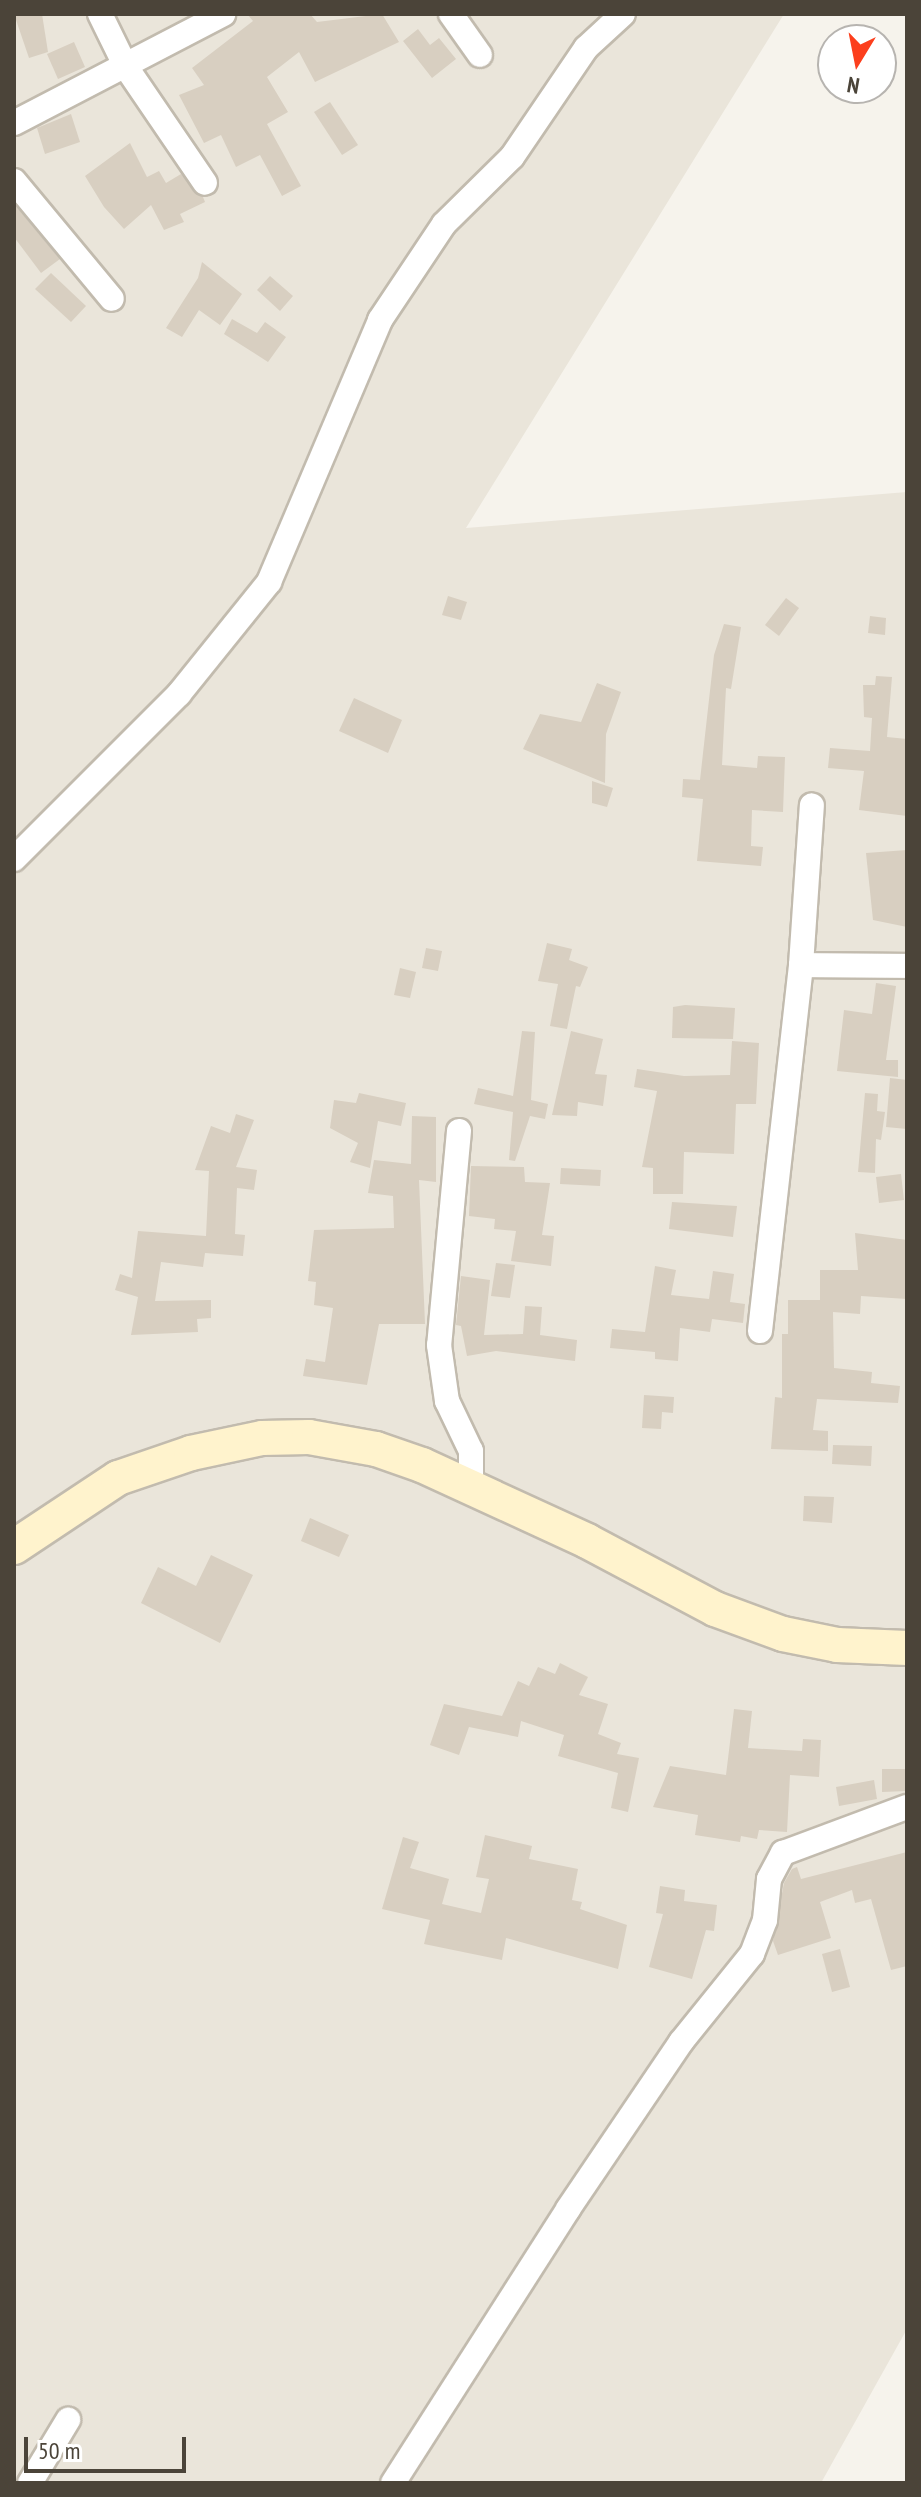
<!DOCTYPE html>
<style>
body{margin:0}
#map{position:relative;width:921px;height:2497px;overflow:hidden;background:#f6f3ec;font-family:"PT Sans Narrow",sans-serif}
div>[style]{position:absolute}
.residential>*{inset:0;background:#eae5da}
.building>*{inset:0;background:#d8cfc1}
.roads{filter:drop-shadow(2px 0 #c2bbae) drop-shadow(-2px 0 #c2bbae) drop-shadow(0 2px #c2bbae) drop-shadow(0 -2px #c2bbae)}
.street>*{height:24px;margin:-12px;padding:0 12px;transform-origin:12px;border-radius:12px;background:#fff}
.secondary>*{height:34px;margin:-17px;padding:0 17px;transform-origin:17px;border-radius:17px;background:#fff3cd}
span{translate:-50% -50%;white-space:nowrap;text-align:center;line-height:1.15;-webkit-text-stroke:8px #fff;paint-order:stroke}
.frame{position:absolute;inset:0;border:16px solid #4b4439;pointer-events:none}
.north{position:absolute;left:817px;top:24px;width:80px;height:80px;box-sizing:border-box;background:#fff;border:2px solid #b7b4b0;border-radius:50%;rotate:190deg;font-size:22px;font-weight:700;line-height:32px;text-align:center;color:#4b4439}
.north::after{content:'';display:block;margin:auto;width:28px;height:36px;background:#fc3f1d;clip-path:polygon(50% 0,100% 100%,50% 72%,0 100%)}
.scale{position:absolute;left:24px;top:2437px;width:162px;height:36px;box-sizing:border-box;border:4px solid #4b4439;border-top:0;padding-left:10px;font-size:24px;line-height:28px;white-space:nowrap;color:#4b4439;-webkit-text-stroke:6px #fff;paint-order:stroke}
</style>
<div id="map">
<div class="residential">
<i style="clip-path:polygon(14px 14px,784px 14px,466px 528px,907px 492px,907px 2329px,821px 2483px,14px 2483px)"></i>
</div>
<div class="building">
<i style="clip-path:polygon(14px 14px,42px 14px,48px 52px,29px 58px)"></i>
<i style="clip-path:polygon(247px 14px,310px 14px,317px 22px,382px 14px,399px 42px,315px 82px,299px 52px,267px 77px,288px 112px,267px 124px,301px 186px,282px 196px,260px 155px,236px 167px,221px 135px,204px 143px,179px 95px,204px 85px,192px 68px,253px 21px)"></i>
<i style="clip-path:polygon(418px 29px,430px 45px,439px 38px,456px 59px,432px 78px,403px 41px)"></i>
<i style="clip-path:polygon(74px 42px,85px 67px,58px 79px,47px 54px)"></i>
<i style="clip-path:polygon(330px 102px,358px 145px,342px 155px,314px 112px)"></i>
<i style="clip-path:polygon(71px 114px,80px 142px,45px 154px,37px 128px)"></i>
<i style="clip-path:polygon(130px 143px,147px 177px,159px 171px,166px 183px,181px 174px,203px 197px,205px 202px,180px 214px,184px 222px,164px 230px,151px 205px,124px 229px,104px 207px,85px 176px)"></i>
<i style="clip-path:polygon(14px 204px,60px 259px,41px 273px,14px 237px)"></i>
<i style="clip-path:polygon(202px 262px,242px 294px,220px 325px,199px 310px,182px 337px,166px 328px,198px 278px)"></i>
<i style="clip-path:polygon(51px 273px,86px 306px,71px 322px,35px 289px)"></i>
<i style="clip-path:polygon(270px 276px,293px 296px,280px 311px,257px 290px)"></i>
<i style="clip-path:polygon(232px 319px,257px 333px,265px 322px,286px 337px,268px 362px,224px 334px)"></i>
<i style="clip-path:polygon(448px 596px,467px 602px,461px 620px,442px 615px)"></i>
<i style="clip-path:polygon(786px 598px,799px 608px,779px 636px,765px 625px)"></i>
<i style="clip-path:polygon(870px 616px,886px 618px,885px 635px,868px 633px)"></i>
<i style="clip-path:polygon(724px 624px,741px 627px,731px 689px,726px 688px,722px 765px,757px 768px,758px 756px,785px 757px,783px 812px,752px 810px,751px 846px,763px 847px,761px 866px,697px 861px,703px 799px,682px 797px,683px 779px,700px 780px,714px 655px)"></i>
<i style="clip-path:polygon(876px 676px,892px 677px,887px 737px,907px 739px,907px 816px,859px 810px,864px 771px,828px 768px,830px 748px,870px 751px,872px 718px,864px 717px,863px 685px,875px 685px)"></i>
<i style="clip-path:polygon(597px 683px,621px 692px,606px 734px,605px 783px,523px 749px,540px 714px,581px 722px)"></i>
<i style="clip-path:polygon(354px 698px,402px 720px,388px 753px,339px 731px)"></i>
<i style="clip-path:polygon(592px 781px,613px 788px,607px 807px,592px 803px)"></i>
<i style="clip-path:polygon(907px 850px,907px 927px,873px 920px,866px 853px)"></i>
<i style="clip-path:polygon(547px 943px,572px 949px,569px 960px,588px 967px,580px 987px,576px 986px,567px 1029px,550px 1026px,558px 984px,538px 981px)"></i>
<i style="clip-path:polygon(426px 948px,442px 951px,438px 971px,422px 968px)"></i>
<i style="clip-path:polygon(400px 968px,416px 972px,410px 998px,394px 995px)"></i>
<i style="clip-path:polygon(876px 983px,896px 986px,886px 1060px,898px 1060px,898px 1077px,837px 1071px,844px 1010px,872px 1014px)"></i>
<i style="clip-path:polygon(685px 1005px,735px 1008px,733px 1039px,672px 1038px,673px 1007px)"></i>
<i style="clip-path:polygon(522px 1031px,535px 1032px,531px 1100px,548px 1104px,545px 1119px,530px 1116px,515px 1161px,509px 1160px,513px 1112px,474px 1104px,478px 1088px,513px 1096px)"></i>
<i style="clip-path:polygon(571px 1031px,603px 1039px,595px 1074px,607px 1075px,603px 1106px,578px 1102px,577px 1116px,552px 1115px)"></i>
<i style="clip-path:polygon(732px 1041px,759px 1043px,756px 1104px,736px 1104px,734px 1154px,684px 1152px,683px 1194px,653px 1194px,653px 1168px,642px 1167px,657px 1091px,634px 1087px,637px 1069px,684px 1076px,730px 1075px)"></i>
<i style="clip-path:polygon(890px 1078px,907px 1080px,907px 1129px,886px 1127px)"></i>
<i style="clip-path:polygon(359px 1093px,406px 1103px,401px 1126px,378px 1121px,370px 1168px,350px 1162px,358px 1143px,330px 1128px,334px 1100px,356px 1103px)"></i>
<i style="clip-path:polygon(865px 1093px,878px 1094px,877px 1111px,885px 1112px,881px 1140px,876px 1139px,875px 1173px,858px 1172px)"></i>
<i style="clip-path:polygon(236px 1114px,254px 1120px,236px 1167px,257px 1170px,254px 1190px,237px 1188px,235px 1234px,245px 1235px,243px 1256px,205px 1253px,203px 1267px,161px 1262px,155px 1301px,211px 1300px,211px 1318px,197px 1319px,198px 1332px,131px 1335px,138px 1297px,115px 1290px,120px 1274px,132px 1278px,138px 1231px,206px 1236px,209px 1171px,195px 1170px,211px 1126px,230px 1133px)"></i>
<i style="clip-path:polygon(412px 1116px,436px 1117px,436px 1182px,419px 1180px,425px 1324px,379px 1324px,367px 1385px,303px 1376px,306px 1359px,325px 1362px,333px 1308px,314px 1305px,316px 1282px,308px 1281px,314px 1230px,394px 1228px,393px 1196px,368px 1193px,374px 1160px,411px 1164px)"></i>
<i style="clip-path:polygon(471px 1166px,524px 1167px,525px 1182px,550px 1183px,542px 1235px,554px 1236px,551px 1266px,511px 1261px,516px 1231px,494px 1229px,495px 1219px,469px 1216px)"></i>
<i style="clip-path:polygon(561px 1168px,601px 1170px,600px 1186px,560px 1184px)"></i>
<i style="clip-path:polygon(901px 1174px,904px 1200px,879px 1203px,876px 1177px)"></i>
<i style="clip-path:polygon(672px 1202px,737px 1206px,733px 1237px,669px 1229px)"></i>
<i style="clip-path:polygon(855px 1233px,907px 1240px,907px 1299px,861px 1296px,860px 1314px,833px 1312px,834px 1368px,872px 1372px,871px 1383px,900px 1386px,898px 1403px,817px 1399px,813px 1430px,828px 1431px,828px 1451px,771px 1449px,775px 1397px,782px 1398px,782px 1334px,788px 1334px,788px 1300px,820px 1300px,820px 1270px,858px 1270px)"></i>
<i style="clip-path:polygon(496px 1263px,515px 1265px,510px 1298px,491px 1296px)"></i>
<i style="clip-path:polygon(655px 1266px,676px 1270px,671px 1295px,709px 1299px,713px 1271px,734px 1274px,730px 1302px,745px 1304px,743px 1323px,712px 1319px,710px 1332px,680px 1328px,678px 1361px,655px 1359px,655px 1352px,610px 1348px,612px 1329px,645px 1332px)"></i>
<i style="clip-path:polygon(461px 1276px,490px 1280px,484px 1335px,523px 1334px,525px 1306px,542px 1307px,540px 1335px,577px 1340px,575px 1361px,496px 1351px,467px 1356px,461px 1326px,456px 1325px)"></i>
<i style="clip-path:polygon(644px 1395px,674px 1397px,673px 1413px,662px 1412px,661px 1429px,642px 1428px)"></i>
<i style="clip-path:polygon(833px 1445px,872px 1446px,871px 1466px,832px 1464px)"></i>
<i style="clip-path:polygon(804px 1496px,834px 1497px,832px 1523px,803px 1521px)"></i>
<i style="clip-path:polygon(310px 1518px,349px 1535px,339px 1557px,301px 1541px)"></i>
<i style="clip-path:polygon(211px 1555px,253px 1575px,220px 1643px,141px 1603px,158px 1567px,196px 1586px)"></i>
<i style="clip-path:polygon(560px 1663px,588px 1677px,579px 1695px,608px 1704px,598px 1734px,621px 1743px,617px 1754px,639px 1758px,628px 1812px,611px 1808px,618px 1773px,558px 1756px,564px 1735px,521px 1721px,518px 1737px,469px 1727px,459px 1755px,430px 1745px,444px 1704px,502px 1716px,518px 1681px,529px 1686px,538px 1667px,555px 1674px)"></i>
<i style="clip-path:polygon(734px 1709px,752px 1711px,748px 1748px,802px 1751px,803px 1739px,821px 1740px,819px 1777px,790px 1775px,787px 1832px,759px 1830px,757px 1839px,741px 1836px,740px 1842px,695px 1835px,698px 1815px,653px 1807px,670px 1766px,726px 1775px)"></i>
<i style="clip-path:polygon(882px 1769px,907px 1769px,907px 1791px,882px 1792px)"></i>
<i style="clip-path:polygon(874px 1780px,877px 1799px,839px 1806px,836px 1787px)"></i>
<i style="clip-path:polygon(485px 1835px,532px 1846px,529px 1859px,578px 1869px,572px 1900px,582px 1902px,580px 1909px,627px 1925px,618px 1969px,506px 1938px,502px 1960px,424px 1944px,430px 1920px,382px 1909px,403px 1837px,419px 1842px,410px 1868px,449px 1879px,442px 1904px,481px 1913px,489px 1879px,476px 1877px)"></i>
<i style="clip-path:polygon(907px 1852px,907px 1966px,891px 1970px,871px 1899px,855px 1903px,852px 1890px,820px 1902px,831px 1938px,778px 1955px,773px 1941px,784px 1883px,792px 1869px,797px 1867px,801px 1879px)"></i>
<i style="clip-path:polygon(660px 1886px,685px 1890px,684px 1901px,717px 1905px,714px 1931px,706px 1930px,692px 1979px,649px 1967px,663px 1914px,656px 1913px)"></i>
<i style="clip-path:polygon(840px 1949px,850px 1987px,832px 1992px,822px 1954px)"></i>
</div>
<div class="roads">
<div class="street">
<i style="left:100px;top:14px;width:59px;rotate:63.9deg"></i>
<i style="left:126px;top:67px;width:140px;rotate:55.7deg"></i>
<i style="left:451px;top:14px;width:50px;rotate:54.7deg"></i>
<i style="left:14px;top:123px;width:236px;rotate:-27.5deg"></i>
<i style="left:14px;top:181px;width:153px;rotate:50.3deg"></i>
<i style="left:14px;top:859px;width:233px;rotate:-45deg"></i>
<i style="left:179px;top:694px;width:144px;rotate:-51.2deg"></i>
<i style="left:269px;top:582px;width:285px;rotate:-67deg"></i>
<i style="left:380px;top:320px;width:115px;rotate:-56.3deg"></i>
<i style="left:444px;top:224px;width:95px;rotate:-44.6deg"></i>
<i style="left:512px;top:157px;width:132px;rotate:-55.8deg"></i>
<i style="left:586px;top:48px;width:50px;rotate:-42.6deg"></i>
<i style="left:801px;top:965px;width:106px;rotate:0.5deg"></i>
<i style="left:459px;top:1131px;width:215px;rotate:95.3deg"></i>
<i style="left:439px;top:1345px;width:57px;rotate:81.9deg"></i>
<i style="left:447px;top:1401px;width:55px;rotate:64.4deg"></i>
<i style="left:471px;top:1451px;width:37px;rotate:90deg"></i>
<i style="left:760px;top:1331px;width:368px;rotate:-83.6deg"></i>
<i style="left:801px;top:965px;width:160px;rotate:-86.1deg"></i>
<i style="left:30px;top:2483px;width:74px;rotate:-58.9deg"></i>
<i style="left:393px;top:2483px;width:325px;rotate:-57.4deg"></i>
<i style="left:568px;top:2209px;width:202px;rotate:-55.9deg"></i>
<i style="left:681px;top:2042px;width:113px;rotate:-51.1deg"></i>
<i style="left:752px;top:1954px;width:36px;rotate:-69deg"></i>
<i style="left:765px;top:1920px;width:41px;rotate:-84.4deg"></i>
<i style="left:769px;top:1879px;width:30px;rotate:-62deg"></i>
<i style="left:783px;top:1853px;width:132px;rotate:-20.4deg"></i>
</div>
<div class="secondary">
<i style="left:14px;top:1547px;width:125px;rotate:-33.6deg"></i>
<i style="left:118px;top:1478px;width:77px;rotate:-18.9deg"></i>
<i style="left:191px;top:1453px;width:73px;rotate:-11.9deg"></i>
<i style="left:262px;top:1438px;width:47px;rotate:-1.2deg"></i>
<i style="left:309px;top:1437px;width:68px;rotate:10.2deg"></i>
<i style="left:376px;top:1449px;width:49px;rotate:19.2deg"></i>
<i style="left:422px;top:1465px;width:182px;rotate:24.7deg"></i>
<i style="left:587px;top:1541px;width:145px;rotate:28deg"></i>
<i style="left:715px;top:1609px;width:72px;rotate:20.2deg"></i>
<i style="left:783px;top:1634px;width:55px;rotate:11.5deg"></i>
<i style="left:837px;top:1645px;width:70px;rotate:2.5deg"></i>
</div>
</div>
<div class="frame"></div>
<div class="north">N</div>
<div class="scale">50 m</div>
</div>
